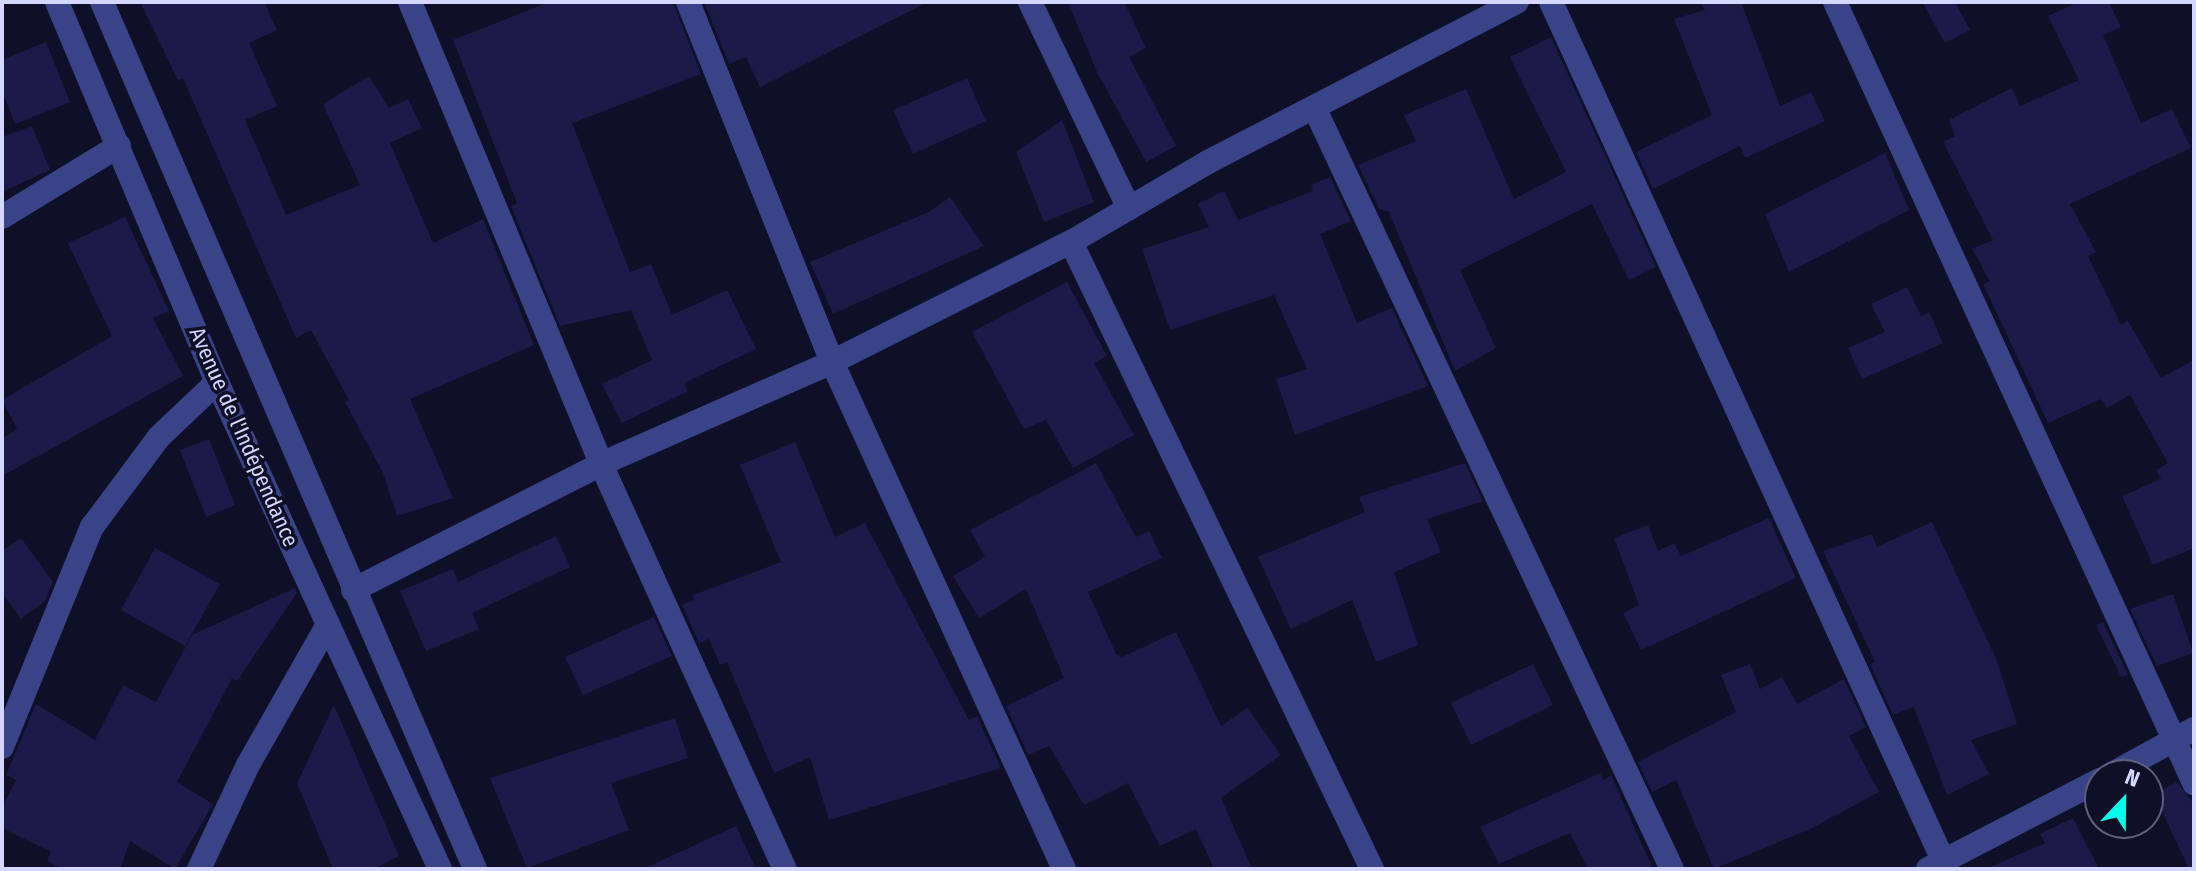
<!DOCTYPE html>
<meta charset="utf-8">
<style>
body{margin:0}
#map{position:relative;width:2196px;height:871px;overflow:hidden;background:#0f0f27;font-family:"Fira Sans Condensed",sans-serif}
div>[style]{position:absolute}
.building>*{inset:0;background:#1c1a48}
.minor>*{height:24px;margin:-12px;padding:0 12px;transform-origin:12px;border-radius:12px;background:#394387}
span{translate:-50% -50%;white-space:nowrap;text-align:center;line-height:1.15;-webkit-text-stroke:7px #0f0f27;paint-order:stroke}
.street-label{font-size:22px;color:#d4d7ff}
.frame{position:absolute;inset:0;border:4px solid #d4d7ff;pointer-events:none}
.north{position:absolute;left:2084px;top:759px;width:80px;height:80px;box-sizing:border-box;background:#0f0f27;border:2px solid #5e5f7d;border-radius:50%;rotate:22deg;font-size:22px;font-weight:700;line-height:32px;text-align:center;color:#d4d7ff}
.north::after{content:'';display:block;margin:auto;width:28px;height:36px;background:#00ffed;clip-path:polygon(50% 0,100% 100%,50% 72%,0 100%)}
</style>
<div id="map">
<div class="building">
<i style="clip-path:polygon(140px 2px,264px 2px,277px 30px,249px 43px,277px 106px,245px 120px,286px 215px,360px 185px,323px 104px,369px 76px,389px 108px,408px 99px,422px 128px,390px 143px,433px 243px,483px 219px,534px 345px,410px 399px,453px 498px,397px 516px,383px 473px,345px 402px,349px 400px,311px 330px,296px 338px,183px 78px,178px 80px)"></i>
<i style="clip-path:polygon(549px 2px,673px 2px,701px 74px,572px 123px,630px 272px,651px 264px,672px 315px,727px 290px,756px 349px,684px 383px,688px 391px,622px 423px,602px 384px,652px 360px,631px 310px,560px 326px,511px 206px,517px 203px,453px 40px)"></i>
<i style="clip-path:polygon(704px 2px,928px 2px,760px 87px,746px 57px,729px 64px)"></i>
<i style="clip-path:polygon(1068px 2px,1124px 2px,1146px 48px,1129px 57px,1176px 146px,1146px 162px,1097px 72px)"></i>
<i style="clip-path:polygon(1700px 2px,1741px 2px,1780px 106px,1811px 92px,1825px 121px,1745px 158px,1740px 146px,1653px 189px,1636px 152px,1712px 115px,1674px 19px,1705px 10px)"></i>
<i style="clip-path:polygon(1922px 2px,1955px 2px,1970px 30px,1945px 43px)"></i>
<i style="clip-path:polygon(2078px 2px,2109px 2px,2121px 27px,2103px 35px,2141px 123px,2172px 109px,2191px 148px,2070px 204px,2096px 252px,2088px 256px,2121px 325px,2128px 321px,2161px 378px,2194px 360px,2194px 548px,2153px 565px,2122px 496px,2161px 479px,2156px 470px,2168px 463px,2130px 395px,2107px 408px,2101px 399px,2048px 423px,1983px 284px,1990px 281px,1972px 249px,1993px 240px,1943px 142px,1955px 136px,1949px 120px,2012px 88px,2020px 106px,2079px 80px,2048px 16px)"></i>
<i style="clip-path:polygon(1551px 37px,1656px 267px,1629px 280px,1592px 204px,1460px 270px,1496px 348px,1455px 371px,1389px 212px,1379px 209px,1358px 165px,1416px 141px,1404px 115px,1466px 89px,1514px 199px,1566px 172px,1510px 57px)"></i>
<i style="clip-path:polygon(46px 42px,70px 102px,15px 124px,2px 91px,2px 60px)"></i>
<i style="clip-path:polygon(967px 78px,986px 121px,913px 154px,893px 110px)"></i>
<i style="clip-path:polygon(1062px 120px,1094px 202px,1044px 222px,1016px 152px)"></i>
<i style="clip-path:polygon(32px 126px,50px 170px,2px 192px,2px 137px)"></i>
<i style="clip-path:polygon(1885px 153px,1909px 210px,1789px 272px,1765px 214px)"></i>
<i style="clip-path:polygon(1330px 177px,1351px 221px,1320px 234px,1357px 323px,1392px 308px,1428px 386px,1295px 435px,1276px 379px,1307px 369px,1274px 295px,1170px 330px,1142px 249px,1209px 227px,1198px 204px,1224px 191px,1238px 220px,1313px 191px,1311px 185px)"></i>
<i style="clip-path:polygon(950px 197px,984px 246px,833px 314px,810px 262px,929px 212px)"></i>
<i style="clip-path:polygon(125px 217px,169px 311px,153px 318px,183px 376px,2px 476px,2px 439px,17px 429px,2px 400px,112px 336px,68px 243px)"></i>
<i style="clip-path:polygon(1067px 282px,1107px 356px,1094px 363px,1134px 435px,1073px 468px,1046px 420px,1024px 429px,972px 332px)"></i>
<i style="clip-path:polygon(1907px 287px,1921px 316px,1929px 312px,1943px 343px,1862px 379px,1848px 348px,1885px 332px,1871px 304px)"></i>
<i style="clip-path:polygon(209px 439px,235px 505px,206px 517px,180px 450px)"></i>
<i style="clip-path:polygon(795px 442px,835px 537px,865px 523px,969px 720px,977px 716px,1001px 768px,829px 820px,810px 757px,774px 773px,727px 662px,720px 665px,709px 639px,699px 643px,682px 605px,694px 600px,693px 595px,781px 562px,740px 465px)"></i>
<i style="clip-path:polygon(1096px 463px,1136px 537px,1149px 531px,1162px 558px,1088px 592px,1116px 654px,1122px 657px,1176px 632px,1221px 726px,1247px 708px,1281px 755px,1221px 798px,1252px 869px,1214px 869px,1196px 829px,1160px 846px,1128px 783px,1084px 805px,1049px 746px,1028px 755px,1006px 706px,1064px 678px,1026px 589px,979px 618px,953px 576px,985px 557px,970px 530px)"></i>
<i style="clip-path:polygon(1465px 463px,1483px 501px,1427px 519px,1441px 552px,1394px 572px,1418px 645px,1376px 662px,1352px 600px,1291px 629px,1258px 557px,1365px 512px,1359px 497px)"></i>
<i style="clip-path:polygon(1769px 518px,1796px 578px,1641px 650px,1623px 613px,1639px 605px,1614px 538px,1648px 525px,1658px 551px,1674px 543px,1681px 556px)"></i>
<i style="clip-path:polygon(1932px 522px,1997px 661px,2017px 724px,1971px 740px,1989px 774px,1947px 795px,1914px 707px,1893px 715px,1870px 664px,1875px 662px,1823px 551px,1872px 534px,1877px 547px)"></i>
<i style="clip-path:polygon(556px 536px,570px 567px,472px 613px,479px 629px,426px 651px,400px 591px,453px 569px,458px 582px)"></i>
<i style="clip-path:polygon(21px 538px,53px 582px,45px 601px,21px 619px,2px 593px,2px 551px)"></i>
<i style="clip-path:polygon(155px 548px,220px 584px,185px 646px,121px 610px)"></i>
<i style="clip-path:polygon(295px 588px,297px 593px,237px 681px,232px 678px,177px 782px,213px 804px,175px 869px,130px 841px,120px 869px,63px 869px,47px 861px,51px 852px,2px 828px,2px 807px,16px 780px,6px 775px,36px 704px,95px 740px,123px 685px,156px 702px,192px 635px)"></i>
<i style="clip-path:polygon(2173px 594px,2193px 653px,2157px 666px,2130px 609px)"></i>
<i style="clip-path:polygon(654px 617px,672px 656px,583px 695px,565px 657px)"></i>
<i style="clip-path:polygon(2103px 622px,2128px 675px,2121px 677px,2096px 625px)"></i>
<i style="clip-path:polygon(1533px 664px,1553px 705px,1471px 745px,1451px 703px)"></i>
<i style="clip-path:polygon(1750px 664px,1760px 689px,1782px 677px,1797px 704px,1844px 679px,1866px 727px,1849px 736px,1879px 792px,1810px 829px,1714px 869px,1676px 780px,1652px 792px,1638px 762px,1736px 712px,1721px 675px)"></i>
<i style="clip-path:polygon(334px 705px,399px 856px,374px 869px,333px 869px,297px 783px)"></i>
<i style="clip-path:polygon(675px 718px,688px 758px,611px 783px,629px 830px,527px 868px,490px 778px)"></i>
<i style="clip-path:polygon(1600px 773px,1603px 780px,1611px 775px,1653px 869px,1588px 869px,1570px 833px,1499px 864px,1480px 827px)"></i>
<i style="clip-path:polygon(2177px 782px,2194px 804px,2194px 869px,2189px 869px,2154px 794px)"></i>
<i style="clip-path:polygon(2073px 818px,2099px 869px,1986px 869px,2045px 843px,2040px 834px)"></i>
<i style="clip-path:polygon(736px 826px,756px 869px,643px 869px)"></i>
</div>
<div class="minor">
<i style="left:57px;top:2px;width:412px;rotate:67.2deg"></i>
<i style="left:217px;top:382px;width:536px;rotate:65.4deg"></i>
<i style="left:102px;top:2px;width:944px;rotate:66.72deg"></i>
<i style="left:410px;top:2px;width:500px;rotate:67.5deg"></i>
<i style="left:601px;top:464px;width:445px;rotate:65.6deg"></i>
<i style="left:688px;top:2px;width:388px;rotate:68.2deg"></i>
<i style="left:832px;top:362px;width:558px;rotate:65.41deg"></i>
<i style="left:1030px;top:2px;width:229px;rotate:64.4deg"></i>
<i style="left:1551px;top:2px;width:953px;rotate:65.45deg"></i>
<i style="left:1835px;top:2px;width:860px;rotate:65.31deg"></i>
<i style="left:1314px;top:107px;width:842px;rotate:64.84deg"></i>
<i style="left:2px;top:217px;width:137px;rotate:-31.3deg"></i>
<i style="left:1071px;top:242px;width:696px;rotate:64.36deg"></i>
<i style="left:353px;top:590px;width:278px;rotate:-26.9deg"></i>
<i style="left:601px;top:464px;width:253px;rotate:-23.8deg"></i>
<i style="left:832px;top:362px;width:267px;rotate:-26.7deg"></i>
<i style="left:1071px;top:242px;width:159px;rotate:-30.3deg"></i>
<i style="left:1208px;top:162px;width:348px;rotate:-27.4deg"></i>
<i style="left:2px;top:747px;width:238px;rotate:-67.8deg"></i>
<i style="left:92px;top:527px;width:112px;rotate:-53.3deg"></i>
<i style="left:159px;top:437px;width:80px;rotate:-43.5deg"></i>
<i style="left:2110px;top:775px;width:96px;rotate:-28.7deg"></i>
<i style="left:199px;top:869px;width:115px;rotate:-64.8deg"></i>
<i style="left:248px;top:765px;width:162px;rotate:-60.4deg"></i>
<i style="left:1928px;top:869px;width:194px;rotate:-27.4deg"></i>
</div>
<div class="street-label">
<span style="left:244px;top:437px;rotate:66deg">Avenue de l'Indépendance</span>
</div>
<div class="frame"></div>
<div class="north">N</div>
</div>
